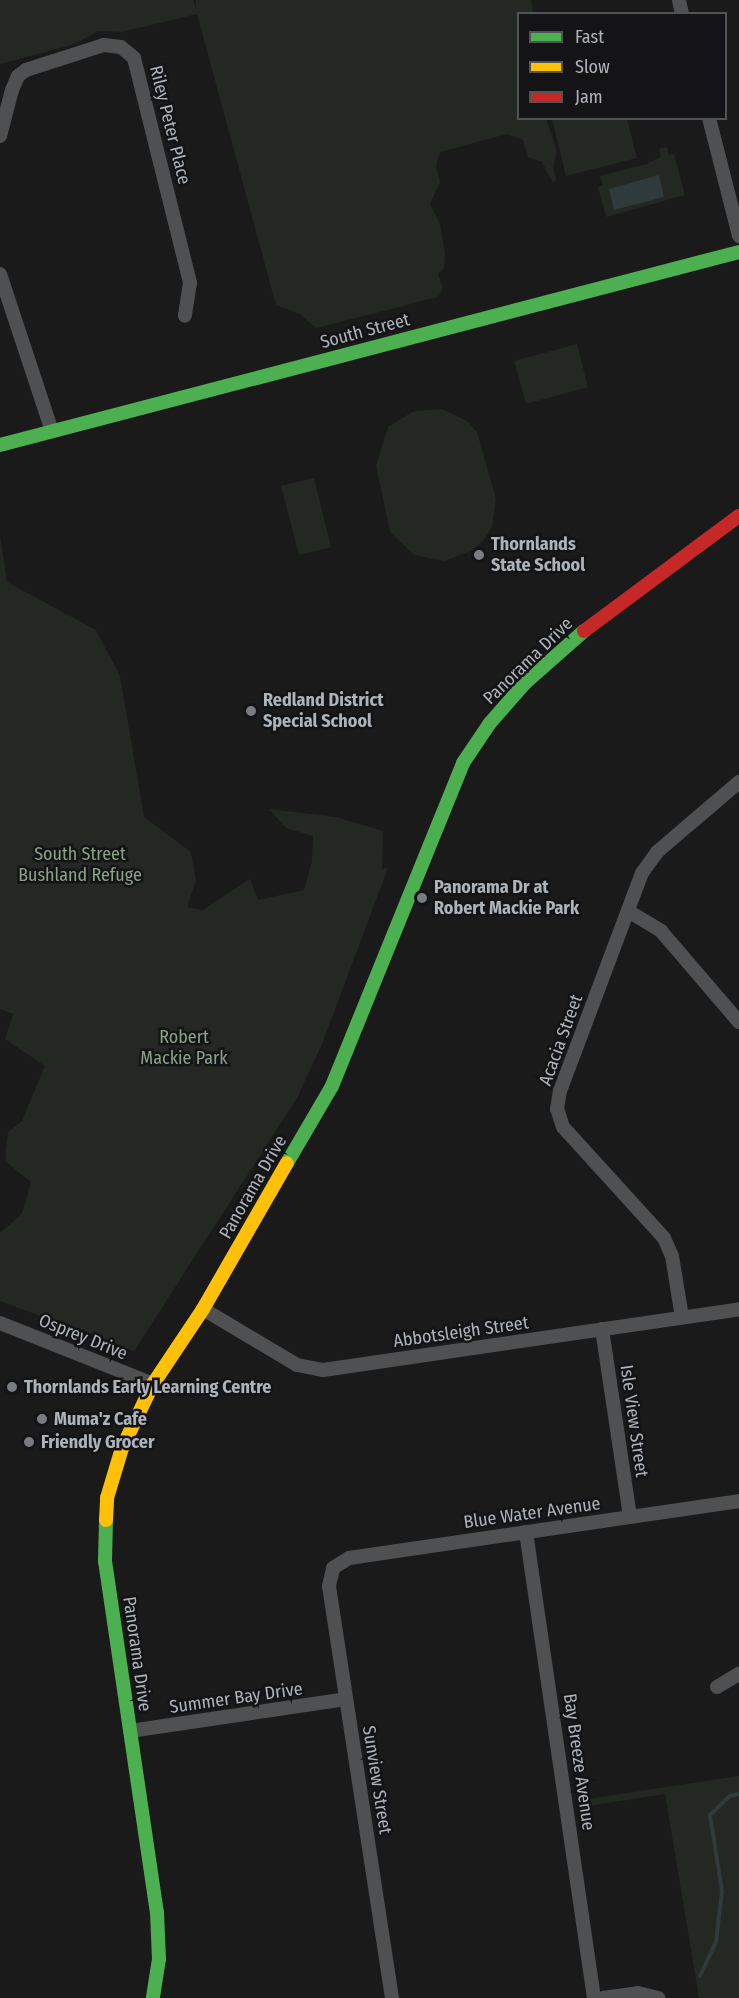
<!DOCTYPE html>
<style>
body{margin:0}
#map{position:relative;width:739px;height:1998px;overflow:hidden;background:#1a1a1a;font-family:"Fira Sans Condensed",sans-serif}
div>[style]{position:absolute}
.green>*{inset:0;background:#232822}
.water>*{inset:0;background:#2f3a3d}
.stream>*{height:4px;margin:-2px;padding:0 2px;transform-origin:2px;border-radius:2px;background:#2f3a3d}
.street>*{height:14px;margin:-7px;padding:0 7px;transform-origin:7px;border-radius:7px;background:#4e5052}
.fast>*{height:14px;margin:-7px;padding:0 7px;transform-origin:7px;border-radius:7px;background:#4caf50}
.slow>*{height:14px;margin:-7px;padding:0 7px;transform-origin:7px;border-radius:7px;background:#ffc107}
.jam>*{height:14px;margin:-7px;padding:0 7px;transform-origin:7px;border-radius:7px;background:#c62828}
.dots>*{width:16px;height:16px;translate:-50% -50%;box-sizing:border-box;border:3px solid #141416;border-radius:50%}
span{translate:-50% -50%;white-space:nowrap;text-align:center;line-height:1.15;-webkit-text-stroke:5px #141416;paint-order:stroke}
.street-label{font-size:18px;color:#acb3b9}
.poi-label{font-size:18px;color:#acb3b9;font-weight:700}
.left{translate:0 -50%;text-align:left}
.park-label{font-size:18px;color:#8aa285}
.legend{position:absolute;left:517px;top:12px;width:210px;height:108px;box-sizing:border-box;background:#141416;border:2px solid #515457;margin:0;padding:8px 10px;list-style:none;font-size:18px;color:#acb3b9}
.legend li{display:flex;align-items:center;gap:12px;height:30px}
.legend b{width:30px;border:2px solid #515457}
</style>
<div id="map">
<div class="green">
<i style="clip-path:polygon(0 0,193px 0,196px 9px,196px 0,531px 0,533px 13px,518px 14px,518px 118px,546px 119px,557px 151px,553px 166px,556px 179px,553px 183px,542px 162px,528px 157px,523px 140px,507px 134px,440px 152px,436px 165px,440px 182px,430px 204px,440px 224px,445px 253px,444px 268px,438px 274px,443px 288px,438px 297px,316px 328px,300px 314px,276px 305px,197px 14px,122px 32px,98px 31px,75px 44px,0 64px)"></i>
<i style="clip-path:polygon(552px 119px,627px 119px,637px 158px,566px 176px)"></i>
<i style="clip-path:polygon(667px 147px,669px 155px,674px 154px,685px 195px,606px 217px,598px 187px,603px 185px,600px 176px,646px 164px,661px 157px,659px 149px)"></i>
<i style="clip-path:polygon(577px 344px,588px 387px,526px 404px,514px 361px)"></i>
<i style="clip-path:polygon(442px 409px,467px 421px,477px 432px,496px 499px,492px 527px,484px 540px,473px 550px,445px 561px,414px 555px,390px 532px,376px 466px,388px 427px,414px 411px)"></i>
<i style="clip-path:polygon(314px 478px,331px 547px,299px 555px,281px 486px)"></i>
<i style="clip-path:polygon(0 536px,7px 582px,96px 630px,120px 676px,144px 817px,191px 852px,196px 881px,187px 907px,202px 910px,250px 879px,258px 900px,304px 890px,312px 861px,313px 836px,286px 828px,269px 809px,336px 817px,383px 831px,382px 869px,388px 868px,322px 1044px,297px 1098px,134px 1351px,0 1301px,0 1233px,22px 1214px,31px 1182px,5px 1161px,8px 1132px,22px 1121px,45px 1066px,5px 1039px,13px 1014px,0 1009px)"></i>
<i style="clip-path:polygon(739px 1776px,739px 1998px,699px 1998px,665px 1794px,582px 1807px,581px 1800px)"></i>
</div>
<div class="water">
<i style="clip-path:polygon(659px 175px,664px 197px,614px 210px,609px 189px)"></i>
</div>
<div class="stream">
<i style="left:700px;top:1976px;width:38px;rotate:-65deg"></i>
<i style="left:716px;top:1942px;width:51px;rotate:-83.3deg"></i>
<i style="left:722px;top:1891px;width:77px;rotate:-99deg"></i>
<i style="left:710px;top:1815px;width:28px;rotate:-44deg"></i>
<i style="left:730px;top:1796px;width:9px;rotate:-13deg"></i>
</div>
<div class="street">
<i style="left:679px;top:0;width:14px;rotate:78deg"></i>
<i style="left:709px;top:118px;width:122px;rotate:75.7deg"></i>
<i style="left:0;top:136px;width:48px;rotate:-75.4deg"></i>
<i style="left:12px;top:90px;width:15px;rotate:-67deg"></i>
<i style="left:18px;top:76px;width:10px;rotate:-37deg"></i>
<i style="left:26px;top:70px;width:82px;rotate:-17.8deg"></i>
<i style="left:104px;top:45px;width:17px;rotate:7deg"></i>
<i style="left:121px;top:47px;width:17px;rotate:40deg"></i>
<i style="left:134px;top:58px;width:232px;rotate:76deg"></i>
<i style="left:190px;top:283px;width:33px;rotate:99deg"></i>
<i style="left:0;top:274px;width:165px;rotate:71.7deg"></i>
<i style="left:628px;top:911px;width:39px;rotate:31deg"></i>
<i style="left:661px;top:931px;width:120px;rotate:49.4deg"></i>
<i style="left:203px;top:1309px;width:109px;rotate:30.8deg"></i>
<i style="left:297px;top:1365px;width:26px;rotate:11deg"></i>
<i style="left:323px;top:1370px;width:420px;rotate:-8.3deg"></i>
<i style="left:682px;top:1317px;width:62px;rotate:-99.3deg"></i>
<i style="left:672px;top:1256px;width:20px;rotate:-114deg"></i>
<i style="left:664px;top:1238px;width:150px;rotate:-132.3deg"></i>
<i style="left:563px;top:1127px;width:19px;rotate:-108deg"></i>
<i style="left:557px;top:1109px;width:18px;rotate:-81deg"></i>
<i style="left:560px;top:1091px;width:233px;rotate:-69.4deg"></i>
<i style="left:642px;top:873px;width:26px;rotate:-54deg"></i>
<i style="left:657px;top:852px;width:108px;rotate:-40.5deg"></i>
<i style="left:0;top:1323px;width:165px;rotate:21.7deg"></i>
<i style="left:602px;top:1329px;width:190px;rotate:81.5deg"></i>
<i style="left:526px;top:1532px;width:471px;rotate:81.7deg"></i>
<i style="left:717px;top:1687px;width:26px;rotate:-31deg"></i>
<i style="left:130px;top:1731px;width:218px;rotate:-8.4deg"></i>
<i style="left:392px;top:1998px;width:417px;rotate:-98.7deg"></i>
<i style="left:329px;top:1586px;width:18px;rotate:-77deg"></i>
<i style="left:333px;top:1568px;width:19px;rotate:-32deg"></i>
<i style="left:349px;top:1558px;width:394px;rotate:-8.3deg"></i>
<i style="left:603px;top:1998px;width:35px;rotate:-8deg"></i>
<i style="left:638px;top:1993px;width:21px;rotate:14deg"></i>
</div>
<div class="fast">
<i style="left:0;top:445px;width:764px;rotate:-14.64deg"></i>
<i style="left:287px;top:1163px;width:89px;rotate:-59.7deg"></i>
<i style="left:332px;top:1086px;width:349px;rotate:-67.9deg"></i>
<i style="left:463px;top:763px;width:48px;rotate:-56deg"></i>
<i style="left:490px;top:723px;width:53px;rotate:-48.8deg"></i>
<i style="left:525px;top:683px;width:79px;rotate:-41.4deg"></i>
<i style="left:106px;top:1520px;width:41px;rotate:91.4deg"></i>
<i style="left:105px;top:1561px;width:355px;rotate:81.6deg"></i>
<i style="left:157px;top:1912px;width:47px;rotate:87.6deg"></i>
<i style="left:159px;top:1959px;width:39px;rotate:99deg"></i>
</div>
<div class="slow">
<i style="left:106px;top:1520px;width:22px;rotate:-87deg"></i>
<i style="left:107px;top:1498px;width:52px;rotate:-73.3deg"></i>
<i style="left:122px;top:1448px;width:71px;rotate:-64.2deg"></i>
<i style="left:153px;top:1384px;width:90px;rotate:-56.3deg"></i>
<i style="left:203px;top:1309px;width:168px;rotate:-60.1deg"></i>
</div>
<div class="jam">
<i style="left:584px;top:631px;width:193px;rotate:-36.6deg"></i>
</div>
<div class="dots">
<i style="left:479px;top:555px;background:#797d81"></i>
<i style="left:251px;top:711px;background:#797d81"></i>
<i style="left:422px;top:898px;background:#797d81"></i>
<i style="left:12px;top:1387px;background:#797d81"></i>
<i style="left:42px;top:1419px;background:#797d81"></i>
<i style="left:29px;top:1442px;background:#797d81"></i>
</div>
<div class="street-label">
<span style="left:170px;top:125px;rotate:76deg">Riley Peter Place</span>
<span style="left:365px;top:331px;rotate:-15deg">South Street</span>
<span style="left:528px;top:661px;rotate:-44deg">Panorama Drive</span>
<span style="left:561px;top:1040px;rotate:-70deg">Acacia Street</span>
<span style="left:253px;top:1187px;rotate:-60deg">Panorama Drive</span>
<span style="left:461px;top:1332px;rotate:-8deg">Abbotsleigh Street</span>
<span style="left:83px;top:1337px;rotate:22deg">Osprey Drive</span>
<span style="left:634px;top:1421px;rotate:82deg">Isle View Street</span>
<span style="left:532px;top:1513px;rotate:-8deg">Blue Water Avenue</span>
<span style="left:137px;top:1654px;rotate:82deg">Panorama Drive</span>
<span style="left:236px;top:1698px;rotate:-8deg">Summer Bay Drive</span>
<span style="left:579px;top:1762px;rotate:82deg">Bay Breeze Avenue</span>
<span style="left:377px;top:1780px;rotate:81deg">Sunview Street</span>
</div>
<div class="poi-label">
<span class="left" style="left:491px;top:555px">Thornlands<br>State School</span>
<span class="left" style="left:263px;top:711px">Redland District<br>Special School</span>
<span class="left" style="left:434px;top:898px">Panorama Dr at<br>Robert Mackie Park</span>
<span class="left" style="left:24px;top:1387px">Thornlands Early Learning Centre</span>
<span class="left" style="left:54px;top:1419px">Muma'z Cafe</span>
<span class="left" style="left:41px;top:1442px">Friendly Grocer</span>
</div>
<div class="park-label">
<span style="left:80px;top:865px">South Street<br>Bushland Refuge</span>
<span style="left:184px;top:1048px">Robert<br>Mackie Park</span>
</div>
<ul class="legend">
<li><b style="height:8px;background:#4caf50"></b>Fast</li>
<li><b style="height:8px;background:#ffc107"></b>Slow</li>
<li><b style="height:8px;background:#c62828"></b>Jam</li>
</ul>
</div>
